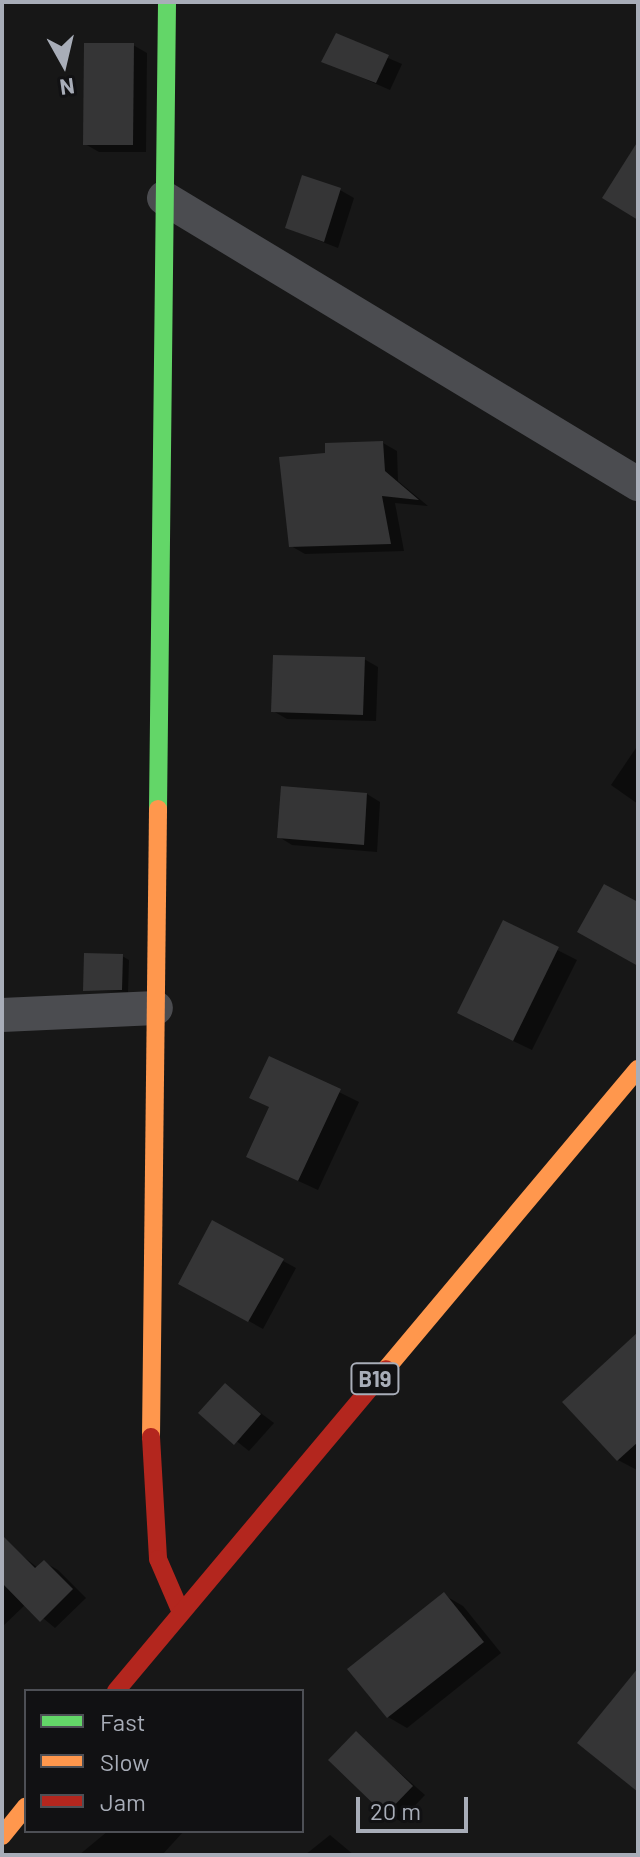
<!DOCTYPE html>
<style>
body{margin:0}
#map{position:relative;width:640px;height:1857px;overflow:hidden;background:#171717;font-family:Barlow,sans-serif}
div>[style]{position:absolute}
.shadow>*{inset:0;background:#0007}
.building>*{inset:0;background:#353536}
.street>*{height:34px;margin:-17px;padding:0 17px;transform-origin:17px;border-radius:17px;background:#4b4c50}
.fast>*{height:18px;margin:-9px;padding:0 9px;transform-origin:9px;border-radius:9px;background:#63d668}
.slow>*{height:18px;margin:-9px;padding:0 9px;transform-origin:9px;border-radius:9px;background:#ff974d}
.jam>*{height:18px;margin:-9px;padding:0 9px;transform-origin:9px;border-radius:9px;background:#b3261e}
span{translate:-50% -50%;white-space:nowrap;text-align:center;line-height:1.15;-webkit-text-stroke:7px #111113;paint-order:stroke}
.shield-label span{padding:2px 6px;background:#111113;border:2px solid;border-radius:6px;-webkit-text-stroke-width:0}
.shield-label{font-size:22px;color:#a8adb8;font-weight:700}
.frame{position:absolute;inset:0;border:4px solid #a8adb8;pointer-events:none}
.legend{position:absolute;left:24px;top:1689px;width:280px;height:144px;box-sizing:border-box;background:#111113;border:2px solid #4d4f55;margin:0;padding:10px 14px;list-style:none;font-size:24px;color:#a8adb8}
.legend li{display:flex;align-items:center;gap:16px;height:40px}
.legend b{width:40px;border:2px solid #4d4f55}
.north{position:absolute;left:24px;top:24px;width:80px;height:80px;-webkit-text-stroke:6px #111113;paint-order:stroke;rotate:172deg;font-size:22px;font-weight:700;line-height:32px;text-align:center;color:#a8adb8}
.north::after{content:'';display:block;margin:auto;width:28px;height:36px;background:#a8adb8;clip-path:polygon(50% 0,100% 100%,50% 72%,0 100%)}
.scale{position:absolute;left:356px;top:1797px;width:112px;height:36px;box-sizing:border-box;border:4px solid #a8adb8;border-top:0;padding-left:10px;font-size:24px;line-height:28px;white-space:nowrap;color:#a8adb8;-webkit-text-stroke:6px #111113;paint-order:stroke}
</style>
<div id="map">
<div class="shadow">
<i style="clip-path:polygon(337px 36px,402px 64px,390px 90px,324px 61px)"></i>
<i style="clip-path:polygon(133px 45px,147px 53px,146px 152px,99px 152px,85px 144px)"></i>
<i style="clip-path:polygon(340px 190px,354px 198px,338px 248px,287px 228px)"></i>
<i style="clip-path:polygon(383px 443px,397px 451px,398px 481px,428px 506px,395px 503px,404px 551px,305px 554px,291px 546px)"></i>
<i style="clip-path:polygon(364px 659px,378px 667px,376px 721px,287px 719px,273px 711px)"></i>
<i style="clip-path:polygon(638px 745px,638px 804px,611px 785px)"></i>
<i style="clip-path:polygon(367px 794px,380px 802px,377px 852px,292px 845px,279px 837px)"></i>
<i style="clip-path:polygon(504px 923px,577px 960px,532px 1050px,478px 1024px)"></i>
<i style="clip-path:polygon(122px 956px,129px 960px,128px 992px,85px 990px)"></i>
<i style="clip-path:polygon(270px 1058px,359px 1102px,318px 1190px,268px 1167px)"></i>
<i style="clip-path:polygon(213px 1223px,296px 1268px,263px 1329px,180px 1282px)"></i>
<i style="clip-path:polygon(638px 1339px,638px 1470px,637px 1470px,618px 1460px)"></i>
<i style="clip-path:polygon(225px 1386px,274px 1423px,249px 1451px,201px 1413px)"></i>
<i style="clip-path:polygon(15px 1550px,38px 1568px,44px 1562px,58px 1570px,86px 1598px,55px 1628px,26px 1604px,2px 1627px,2px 1563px)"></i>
<i style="clip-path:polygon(444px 1595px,463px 1606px,501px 1653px,407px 1728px,388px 1717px)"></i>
<i style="clip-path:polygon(356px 1734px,425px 1795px,400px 1821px,386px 1813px)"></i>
<i style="clip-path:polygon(108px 1831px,184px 1831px,162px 1855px,79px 1855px)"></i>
<i style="clip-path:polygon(330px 1835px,354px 1855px,305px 1855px)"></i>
</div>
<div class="building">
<i style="clip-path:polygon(336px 33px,389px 55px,376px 83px,321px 62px)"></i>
<i style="clip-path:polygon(84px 43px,134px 43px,133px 145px,83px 145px)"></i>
<i style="clip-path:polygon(638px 141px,638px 220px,602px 198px)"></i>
<i style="clip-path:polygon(302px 175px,341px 188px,324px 242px,285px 228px)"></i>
<i style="clip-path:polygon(383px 441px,385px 471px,419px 500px,382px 496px,391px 544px,289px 547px,279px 457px,325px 453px,325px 443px)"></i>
<i style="clip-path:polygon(273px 655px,365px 657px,363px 715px,271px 712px)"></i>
<i style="clip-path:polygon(281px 786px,367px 793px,364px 845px,277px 838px)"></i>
<i style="clip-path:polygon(604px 884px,638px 902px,638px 966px,577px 932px)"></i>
<i style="clip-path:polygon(503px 920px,559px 947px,513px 1041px,457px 1013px)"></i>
<i style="clip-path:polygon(84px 953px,123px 954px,122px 990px,83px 991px)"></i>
<i style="clip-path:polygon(269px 1056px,341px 1089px,298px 1181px,246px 1157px,269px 1107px,249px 1098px)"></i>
<i style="clip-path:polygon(212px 1220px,284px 1259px,248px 1322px,178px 1284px)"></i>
<i style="clip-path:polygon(638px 1332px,638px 1442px,617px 1461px,562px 1402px)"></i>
<i style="clip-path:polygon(225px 1383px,261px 1414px,234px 1445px,198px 1413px)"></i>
<i style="clip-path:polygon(2px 1535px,35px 1568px,44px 1560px,73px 1589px,40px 1622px,2px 1583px)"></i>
<i style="clip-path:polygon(444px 1592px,484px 1642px,387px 1718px,347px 1669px)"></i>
<i style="clip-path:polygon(638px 1668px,638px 1792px,577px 1743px)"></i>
<i style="clip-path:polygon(356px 1731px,413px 1786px,385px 1815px,328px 1760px)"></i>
</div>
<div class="street">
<i style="left:164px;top:198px;width:554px;rotate:31.11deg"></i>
<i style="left:2px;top:1015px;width:154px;rotate:-2.6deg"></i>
</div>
<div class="fast">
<i style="left:158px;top:809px;width:807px;rotate:-89.36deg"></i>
</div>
<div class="slow">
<i style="left:386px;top:1369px;width:392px;rotate:-50deg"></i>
<i style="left:151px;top:1437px;width:628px;rotate:-89.36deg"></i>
<i style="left:2px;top:1836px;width:38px;rotate:-51deg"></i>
</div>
<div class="jam">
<i style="left:151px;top:1437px;width:122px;rotate:86.7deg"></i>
<i style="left:158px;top:1559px;width:56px;rotate:66.7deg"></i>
<i style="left:116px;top:1691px;width:420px;rotate:-50deg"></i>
</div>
<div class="shield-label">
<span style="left:375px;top:1379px">B19</span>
</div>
<div class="frame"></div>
<ul class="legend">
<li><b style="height:10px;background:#63d668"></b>Fast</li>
<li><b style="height:10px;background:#ff974d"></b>Slow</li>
<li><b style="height:10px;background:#b3261e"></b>Jam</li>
</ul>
<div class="north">N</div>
<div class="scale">20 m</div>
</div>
